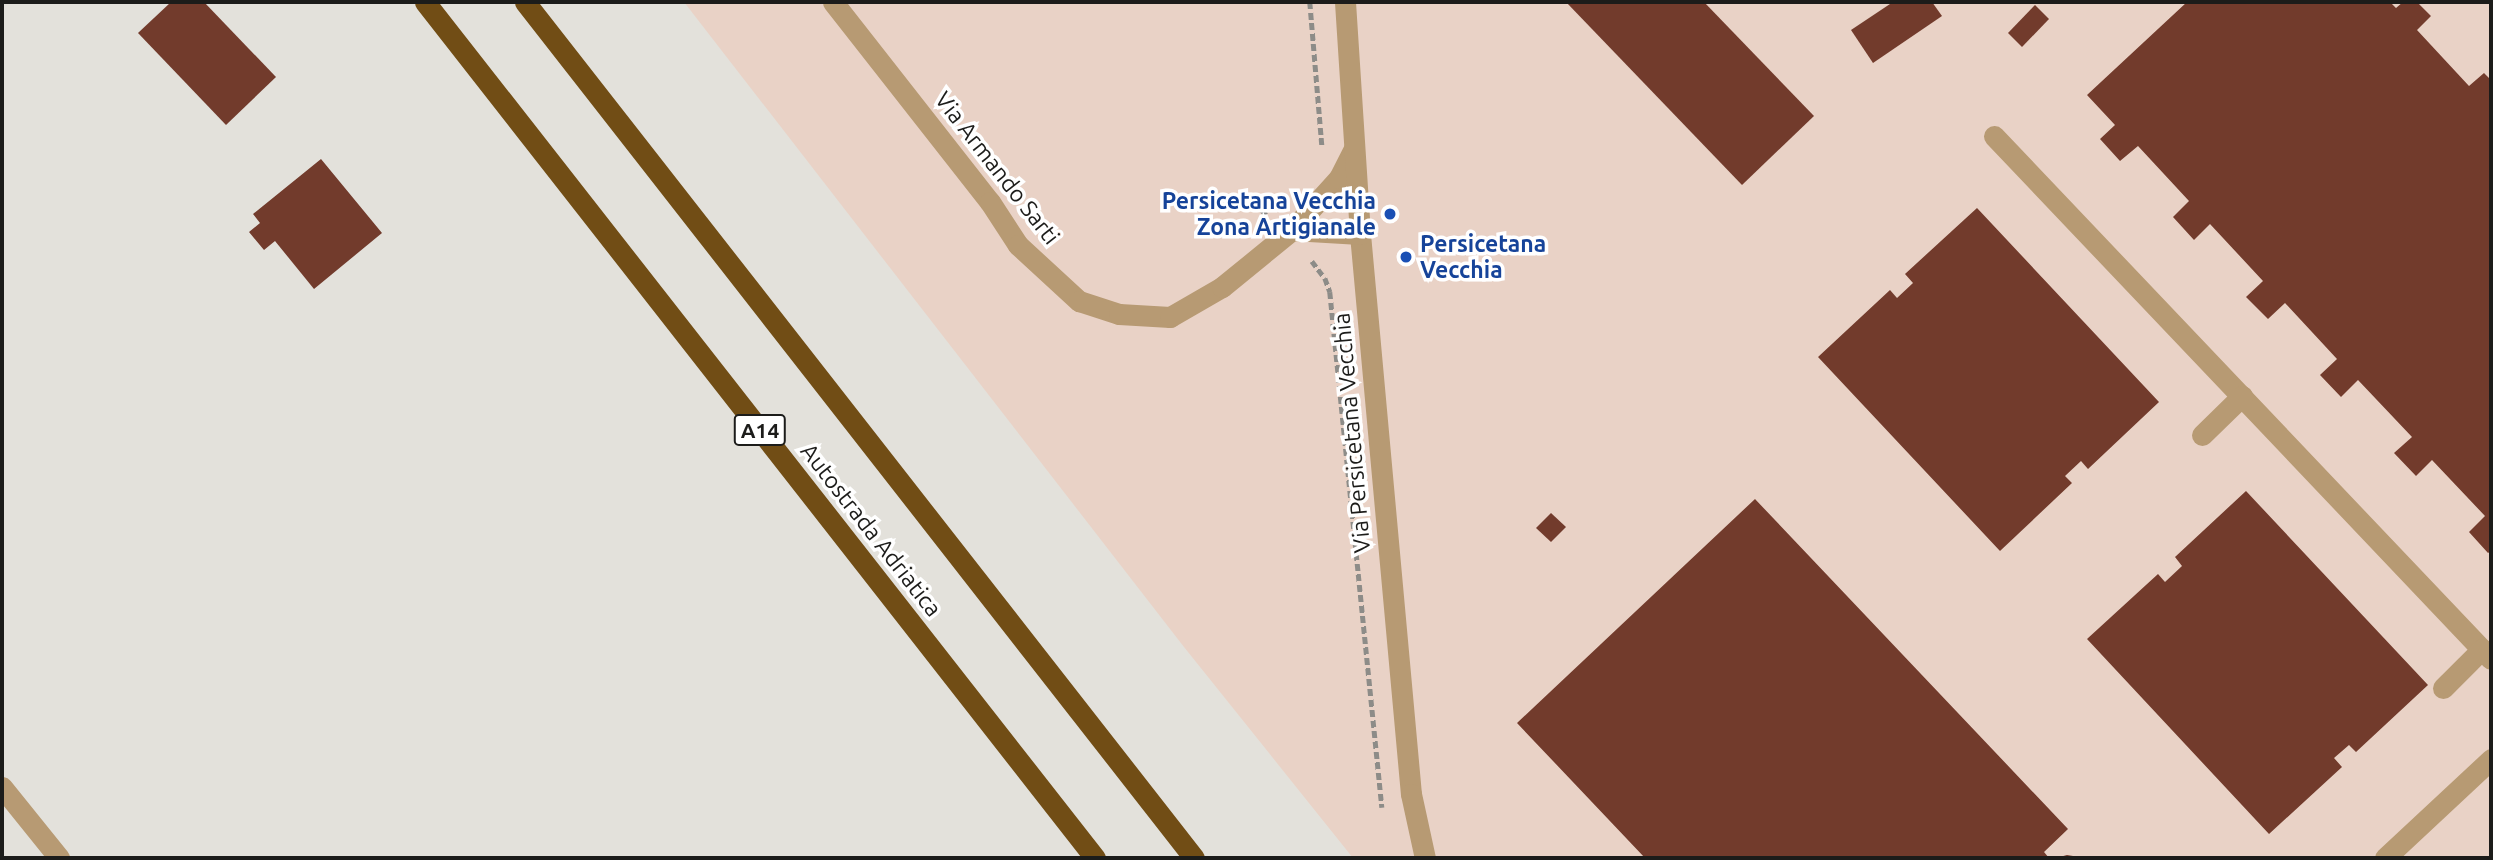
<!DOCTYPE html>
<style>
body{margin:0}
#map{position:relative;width:2493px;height:860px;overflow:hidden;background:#e3e1db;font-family:Ubuntu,sans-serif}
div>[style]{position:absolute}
.industrial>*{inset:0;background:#e9d2c6}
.building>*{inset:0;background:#723b2c}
.path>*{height:4.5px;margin-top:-2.25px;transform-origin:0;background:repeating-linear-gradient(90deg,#8d8c88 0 7px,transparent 0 10.5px)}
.lane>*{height:21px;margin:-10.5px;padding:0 10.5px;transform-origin:10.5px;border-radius:10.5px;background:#b79a73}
.street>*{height:21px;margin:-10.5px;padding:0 10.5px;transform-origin:10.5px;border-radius:10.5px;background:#b79a73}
.highway>*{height:21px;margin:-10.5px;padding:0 10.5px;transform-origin:10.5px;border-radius:10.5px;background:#714d15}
.dots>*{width:19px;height:19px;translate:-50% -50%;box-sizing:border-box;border:4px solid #fff;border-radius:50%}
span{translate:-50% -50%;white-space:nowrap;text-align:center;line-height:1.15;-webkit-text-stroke:7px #fff;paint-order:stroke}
.shield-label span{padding:2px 5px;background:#fff;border:2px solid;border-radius:5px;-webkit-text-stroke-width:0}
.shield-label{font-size:21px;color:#1c1c1a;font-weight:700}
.street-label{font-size:23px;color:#1c1c1a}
.transit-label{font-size:23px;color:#164399;font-weight:700}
.right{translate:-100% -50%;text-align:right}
.left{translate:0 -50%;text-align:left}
.frame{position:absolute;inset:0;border:4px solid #1c1c1a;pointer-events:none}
</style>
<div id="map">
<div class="industrial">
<i style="clip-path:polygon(684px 2px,2491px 2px,2491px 858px,1353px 858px,1184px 647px)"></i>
</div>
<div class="building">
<i style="clip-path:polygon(171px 2px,204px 2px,276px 77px,226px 125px,138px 33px)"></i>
<i style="clip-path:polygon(1566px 2px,1704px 2px,1814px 116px,1742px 185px)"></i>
<i style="clip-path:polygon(1893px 2px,1932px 2px,1942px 16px,1873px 63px,1851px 30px)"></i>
<i style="clip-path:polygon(2187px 2px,2390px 2px,2396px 8px,2403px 2px,2417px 2px,2431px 16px,2417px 30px,2469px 86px,2484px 73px,2491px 80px,2491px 551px,2488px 553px,2469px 532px,2485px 516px,2432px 460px,2416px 476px,2394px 453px,2412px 437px,2358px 380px,2341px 397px,2320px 375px,2337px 359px,2285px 303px,2268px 319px,2246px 297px,2263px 281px,2210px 224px,2194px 240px,2173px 217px,2189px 201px,2138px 146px,2120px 161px,2100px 139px,2115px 125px,2087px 95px)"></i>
<i style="clip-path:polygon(2035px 5px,2049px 19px,2022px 47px,2008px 33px)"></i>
<i style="clip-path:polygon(321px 159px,382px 233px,314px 289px,275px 241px,264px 250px,249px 232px,260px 223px,253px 214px)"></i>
<i style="clip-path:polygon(1977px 208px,2159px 402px,2088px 469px,2081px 461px,2065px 476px,2072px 483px,2000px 551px,1818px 357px,1890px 290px,1897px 298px,1913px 283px,1905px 274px)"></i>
<i style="clip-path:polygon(2246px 491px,2428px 685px,2356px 752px,2349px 745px,2334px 758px,2342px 767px,2269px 834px,2087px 639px,2158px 574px,2165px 582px,2182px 566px,2175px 557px)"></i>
<i style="clip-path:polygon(1755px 499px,2068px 829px,2044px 852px,2049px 858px,1645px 858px,1517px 723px)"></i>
<i style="clip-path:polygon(1551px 513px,1566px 527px,1551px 542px,1536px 528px)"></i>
<i style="clip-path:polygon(2067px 855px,2079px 857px,2079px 858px,2056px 858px)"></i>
</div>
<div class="path">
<i style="left:1310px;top:2px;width:144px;rotate:85.2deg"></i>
<i style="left:1266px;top:215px;width:6px;rotate:-135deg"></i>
<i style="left:1262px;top:211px;width:25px;rotate:-40deg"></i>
<i style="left:1312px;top:261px;width:21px;rotate:53deg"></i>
<i style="left:1325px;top:278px;width:15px;rotate:70deg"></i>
<i style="left:1330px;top:292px;width:518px;rotate:84.23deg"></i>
</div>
<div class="lane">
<i style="left:1994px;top:136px;width:721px;rotate:46.46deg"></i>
<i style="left:2202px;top:435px;width:56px;rotate:-44.3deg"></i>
<i style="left:2443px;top:688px;width:55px;rotate:-45deg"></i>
<i style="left:2px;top:787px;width:91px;rotate:51.2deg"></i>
</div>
<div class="street">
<i style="left:833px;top:2px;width:254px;rotate:51.9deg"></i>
<i style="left:990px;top:202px;width:51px;rotate:56.9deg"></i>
<i style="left:1018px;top:245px;width:83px;rotate:42.6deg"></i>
<i style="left:1079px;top:301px;width:42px;rotate:18deg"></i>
<i style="left:1119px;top:314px;width:51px;rotate:3.4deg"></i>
<i style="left:1170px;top:317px;width:60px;rotate:-30deg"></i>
<i style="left:1222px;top:287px;width:90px;rotate:-39.2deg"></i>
<i style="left:1292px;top:230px;width:70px;rotate:-47.9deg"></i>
<i style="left:1339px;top:178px;width:33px;rotate:-63deg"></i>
<i style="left:1345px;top:2px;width:232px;rotate:86.3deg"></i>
<i style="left:1360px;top:234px;width:562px;rotate:84.8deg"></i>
<i style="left:1411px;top:794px;width:66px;rotate:77.7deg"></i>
<i style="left:1292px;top:230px;width:68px;rotate:3.4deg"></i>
<i style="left:2385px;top:858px;width:145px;rotate:-43deg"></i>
</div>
<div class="highway">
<i style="left:425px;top:2px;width:1087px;rotate:51.95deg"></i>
<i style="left:525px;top:2px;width:1086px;rotate:51.99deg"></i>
</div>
<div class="dots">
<i style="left:1390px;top:214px;background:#1a4fb4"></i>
<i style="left:1406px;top:257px;background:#1a4fb4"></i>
</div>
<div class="shield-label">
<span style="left:760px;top:430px">A14</span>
</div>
<div class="street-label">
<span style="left:997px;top:168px;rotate:52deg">Via Armando Sarti</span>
<span style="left:1352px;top:433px;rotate:-95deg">Via Persicetana Vecchia</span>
<span style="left:871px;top:530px;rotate:52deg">Autostrada Adriatica</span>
</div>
<div class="transit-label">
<span class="right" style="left:1376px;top:214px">Persicetana Vecchia<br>Zona Artigianale</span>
<span class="left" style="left:1420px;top:257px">Persicetana<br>Vecchia</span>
</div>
<div class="frame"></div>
</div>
